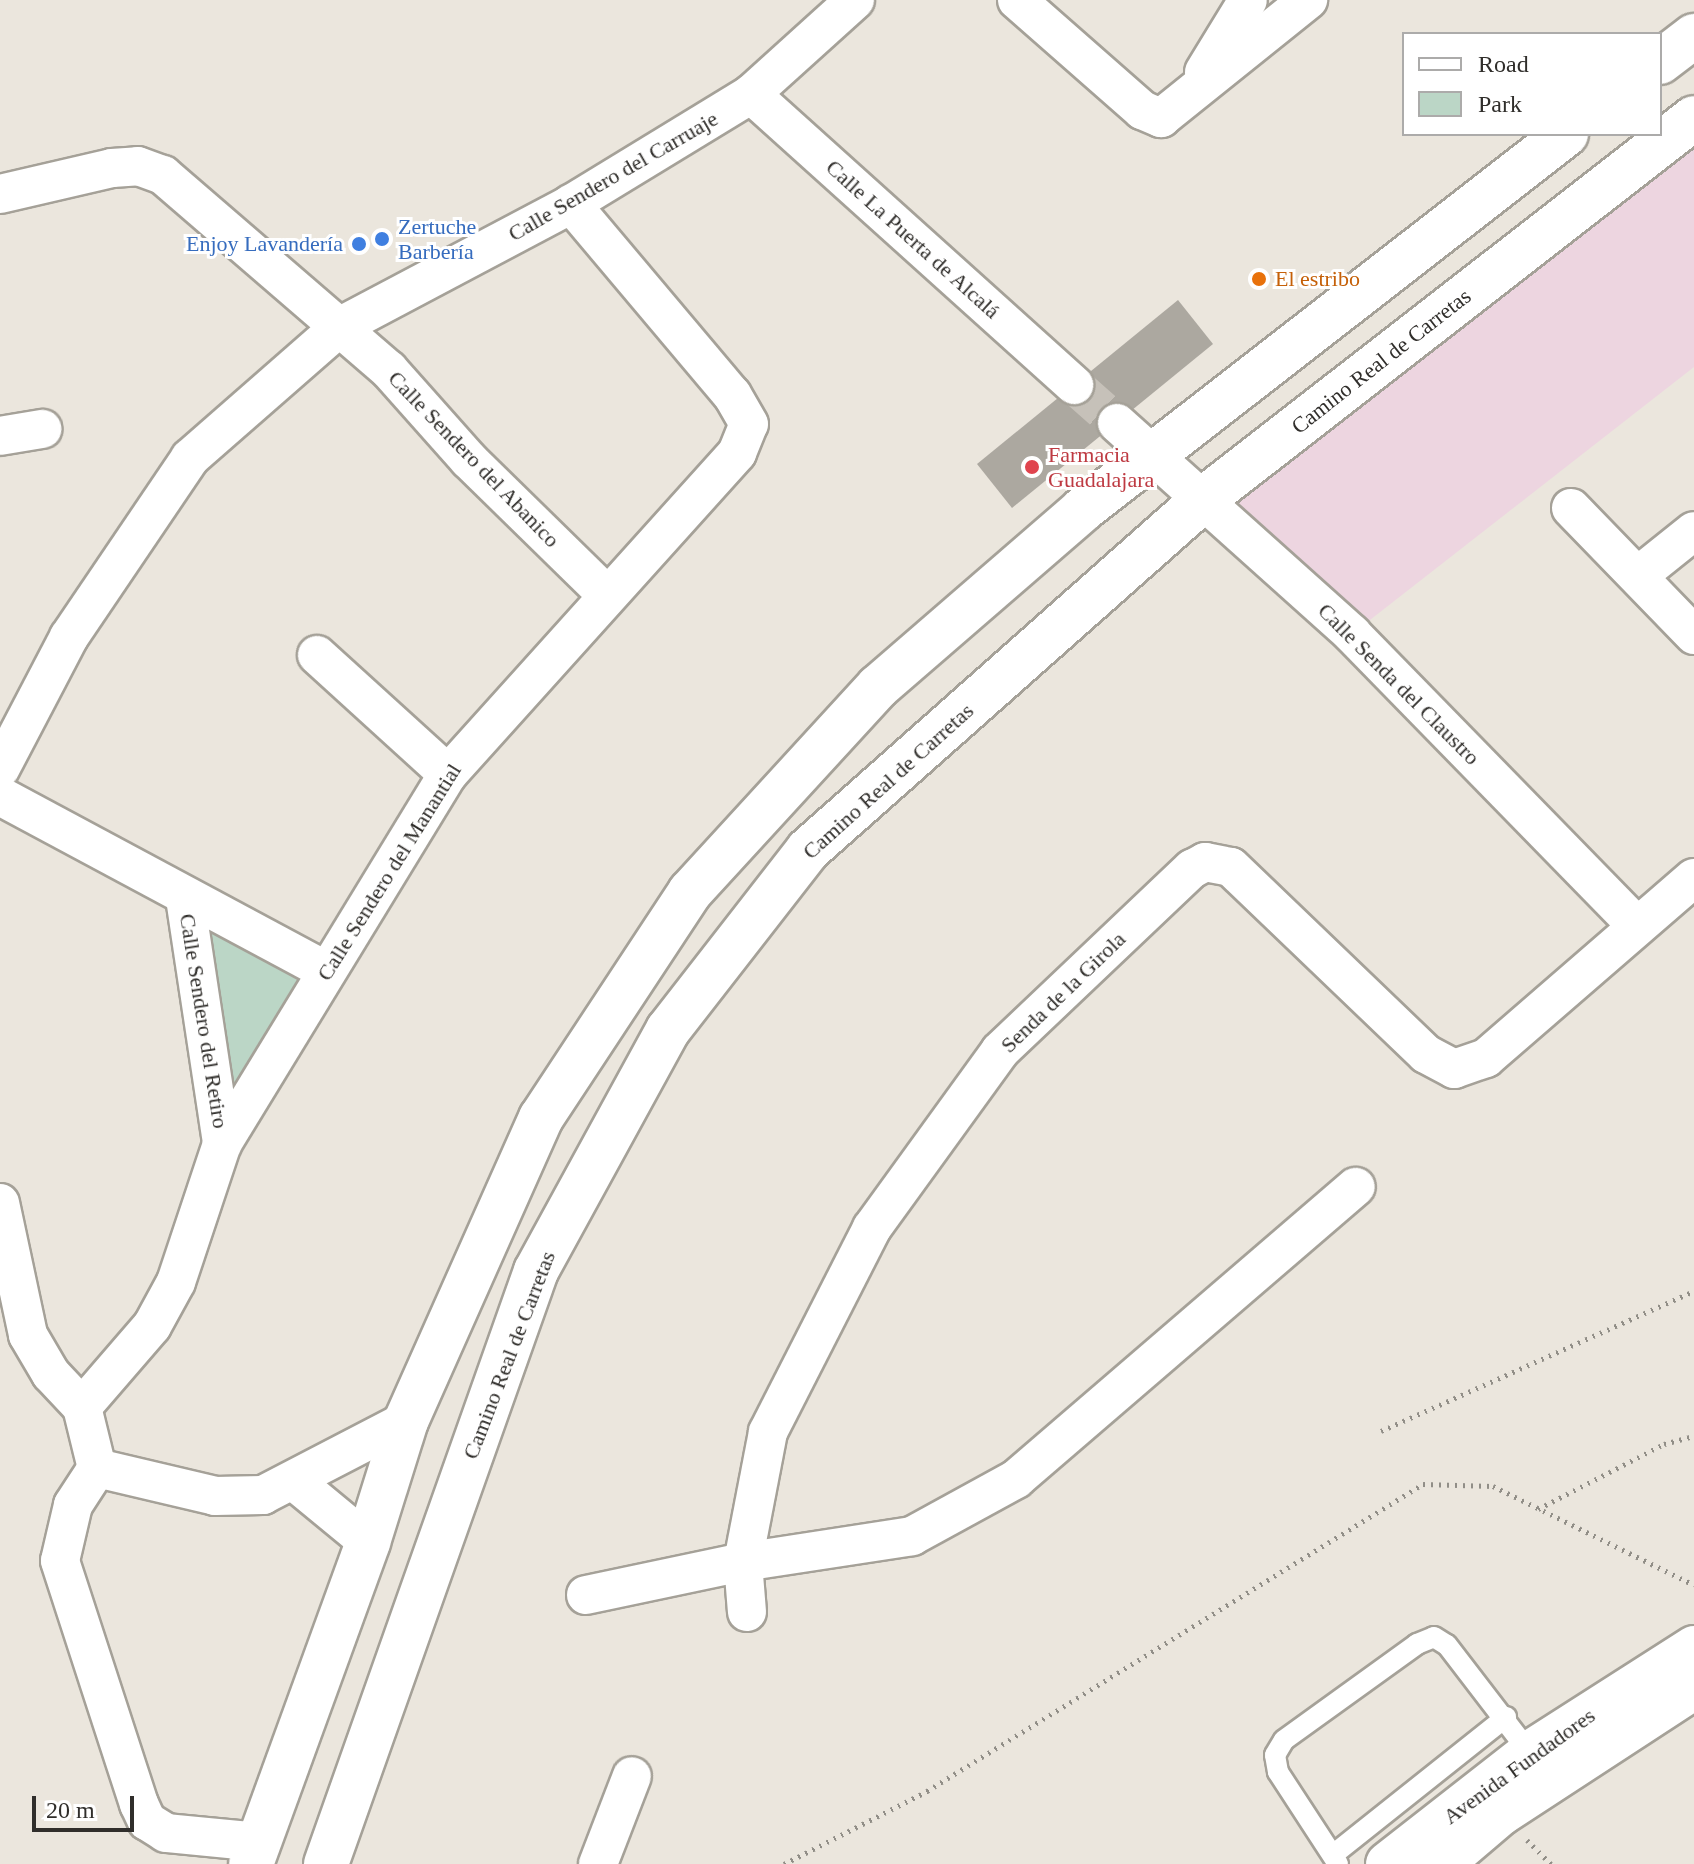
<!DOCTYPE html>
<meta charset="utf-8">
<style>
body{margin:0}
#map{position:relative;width:1694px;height:1864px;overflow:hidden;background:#ebe6dd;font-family:"Times New Roman",serif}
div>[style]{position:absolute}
.commercial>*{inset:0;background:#edd5e0}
.green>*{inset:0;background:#bbd6c6}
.building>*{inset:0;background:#aca8a0}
.street-tunnel>*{height:38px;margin-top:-19px;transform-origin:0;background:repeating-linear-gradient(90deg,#c6c1b9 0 38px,transparent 0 57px)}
.path>*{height:5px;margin-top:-2.5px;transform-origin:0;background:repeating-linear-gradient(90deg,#918e87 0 2px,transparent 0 8px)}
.roads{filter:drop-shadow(2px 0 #a5a198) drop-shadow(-2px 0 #a5a198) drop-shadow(0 2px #a5a198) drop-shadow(0 -2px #a5a198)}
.lane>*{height:20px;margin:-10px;padding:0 10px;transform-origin:10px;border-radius:10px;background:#fff}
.street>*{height:38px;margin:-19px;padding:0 19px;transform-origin:19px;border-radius:19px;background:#fff}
.secondary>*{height:44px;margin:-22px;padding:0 22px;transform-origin:22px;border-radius:22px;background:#fff}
.dots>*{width:22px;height:22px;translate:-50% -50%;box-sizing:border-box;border:4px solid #fff;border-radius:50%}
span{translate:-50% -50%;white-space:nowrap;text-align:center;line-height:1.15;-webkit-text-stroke:6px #fff;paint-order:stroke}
.street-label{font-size:22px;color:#302e2b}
.shop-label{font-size:22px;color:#366cbe}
.left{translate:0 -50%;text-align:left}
.right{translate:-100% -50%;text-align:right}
.food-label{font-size:22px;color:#c56008}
.health-label{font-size:22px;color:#be3a42}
.legend{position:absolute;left:1402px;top:32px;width:260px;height:104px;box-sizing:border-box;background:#fff;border:2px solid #acabaa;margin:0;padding:10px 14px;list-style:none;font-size:24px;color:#302e2b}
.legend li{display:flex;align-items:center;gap:16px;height:40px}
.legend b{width:40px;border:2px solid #acabaa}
.scale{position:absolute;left:32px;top:1796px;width:102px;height:36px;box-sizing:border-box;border:4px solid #302e2b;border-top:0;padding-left:10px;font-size:24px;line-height:28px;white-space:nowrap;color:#302e2b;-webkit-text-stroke:6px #fff;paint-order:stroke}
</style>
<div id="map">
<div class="commercial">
<i style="clip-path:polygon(1694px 118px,1694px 367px,1352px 634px,1205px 498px)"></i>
</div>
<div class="green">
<i style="clip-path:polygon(185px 898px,326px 971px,222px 1144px)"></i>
</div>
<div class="building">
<i style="clip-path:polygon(1178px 300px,1213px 344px,1012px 508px,977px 464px)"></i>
</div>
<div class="street-tunnel">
<i style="left:1074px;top:385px;width:57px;rotate:41.5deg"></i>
</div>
<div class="path">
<i style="left:1381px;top:1431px;width:343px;rotate:-24.1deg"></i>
<i style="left:1538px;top:1509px;width:142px;rotate:-27.3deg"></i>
<i style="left:1664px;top:1444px;width:31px;rotate:-15deg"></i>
<i style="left:1527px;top:1840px;width:34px;rotate:45deg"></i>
<i style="left:784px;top:1864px;width:161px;rotate:-27deg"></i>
<i style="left:927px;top:1791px;width:583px;rotate:-31.76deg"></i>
<i style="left:1423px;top:1484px;width:70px;rotate:1.6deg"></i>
<i style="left:1493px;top:1486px;width:224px;rotate:26.2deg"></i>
</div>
<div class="roads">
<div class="lane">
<i style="left:1334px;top:1854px;width:220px;rotate:-38.5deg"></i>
<i style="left:1338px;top:1864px;width:110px;rotate:-123.1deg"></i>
<i style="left:1278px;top:1772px;width:17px;rotate:-100deg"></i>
<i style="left:1275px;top:1755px;width:17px;rotate:-59deg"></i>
<i style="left:1284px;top:1740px;width:164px;rotate:-35.8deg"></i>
<i style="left:1417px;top:1644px;width:18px;rotate:-22deg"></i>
<i style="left:1434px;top:1637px;width:15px;rotate:32deg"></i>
<i style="left:1447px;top:1645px;width:136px;rotate:52.5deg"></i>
</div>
<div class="street">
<i style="left:1017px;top:0;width:167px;rotate:41.3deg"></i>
<i style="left:1142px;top:110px;width:21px;rotate:23deg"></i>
<i style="left:1161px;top:118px;width:189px;rotate:-38.8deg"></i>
<i style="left:1204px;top:72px;width:84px;rotate:-58.6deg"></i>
<i style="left:751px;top:94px;width:435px;rotate:42deg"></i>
<i style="left:0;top:194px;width:115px;rotate:-13.1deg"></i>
<i style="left:112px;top:168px;width:26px;rotate:-4deg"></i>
<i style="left:138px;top:166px;width:27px;rotate:20deg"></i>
<i style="left:163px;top:175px;width:298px;rotate:40.8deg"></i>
<i style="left:389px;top:370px;width:120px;rotate:48.4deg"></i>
<i style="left:469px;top:460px;width:190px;rotate:44.4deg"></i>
<i style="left:1117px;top:423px;width:316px;rotate:41.9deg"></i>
<i style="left:1352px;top:634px;width:408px;rotate:45.7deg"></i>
<i style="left:0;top:436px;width:43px;rotate:-9.5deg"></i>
<i style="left:1571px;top:508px;width:177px;rotate:45.9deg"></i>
<i style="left:1639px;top:575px;width:70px;rotate:-38.7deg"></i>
<i style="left:317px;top:655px;width:177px;rotate:42.3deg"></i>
<i style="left:0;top:769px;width:149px;rotate:-62.4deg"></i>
<i style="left:69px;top:637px;width:216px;rotate:-55.9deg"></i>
<i style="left:190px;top:458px;width:201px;rotate:-41.2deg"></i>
<i style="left:341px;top:326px;width:260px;rotate:-27.9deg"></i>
<i style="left:571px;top:204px;width:211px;rotate:-31.4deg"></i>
<i style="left:751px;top:94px;width:140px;rotate:-42.1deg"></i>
<i style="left:0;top:796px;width:370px;rotate:28.2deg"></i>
<i style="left:185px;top:898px;width:249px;rotate:81.4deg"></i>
<i style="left:0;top:1203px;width:135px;rotate:78deg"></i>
<i style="left:28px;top:1335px;width:45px;rotate:59.5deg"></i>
<i style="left:51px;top:1374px;width:45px;rotate:46.8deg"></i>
<i style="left:82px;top:1407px;width:63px;rotate:76.2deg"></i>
<i style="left:97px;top:1468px;width:121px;rotate:13.3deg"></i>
<i style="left:215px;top:1496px;width:48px;rotate:-1.2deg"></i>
<i style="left:263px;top:1495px;width:161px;rotate:-27.4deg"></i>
<i style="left:82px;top:1407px;width:107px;rotate:-49.2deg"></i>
<i style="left:152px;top:1326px;width:50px;rotate:-61.4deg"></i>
<i style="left:176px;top:1282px;width:145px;rotate:-71.6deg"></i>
<i style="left:222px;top:1144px;width:434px;rotate:-58.6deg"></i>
<i style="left:448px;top:774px;width:432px;rotate:-48deg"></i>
<i style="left:737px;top:453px;width:31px;rotate:-68deg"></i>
<i style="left:749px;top:424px;width:34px;rotate:-120deg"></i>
<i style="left:732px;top:395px;width:250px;rotate:-130.1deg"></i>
<i style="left:97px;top:1468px;width:44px;rotate:123deg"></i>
<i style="left:73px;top:1505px;width:57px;rotate:103.1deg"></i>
<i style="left:60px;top:1561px;width:256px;rotate:72deg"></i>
<i style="left:139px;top:1804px;width:19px;rotate:65deg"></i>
<i style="left:147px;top:1821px;width:22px;rotate:32deg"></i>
<i style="left:166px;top:1833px;width:93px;rotate:5.5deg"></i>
<i style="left:294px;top:1481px;width:96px;rotate:39.5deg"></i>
<i style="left:586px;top:1595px;width:160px;rotate:-11.9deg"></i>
<i style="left:743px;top:1562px;width:171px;rotate:-8.7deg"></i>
<i style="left:912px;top:1536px;width:119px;rotate:-28.7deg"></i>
<i style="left:1016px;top:1479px;width:448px;rotate:-40.7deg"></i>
<i style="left:747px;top:1612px;width:50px;rotate:-94.6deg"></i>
<i style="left:743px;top:1562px;width:132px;rotate:-79.1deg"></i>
<i style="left:768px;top:1432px;width:229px;rotate:-63deg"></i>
<i style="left:872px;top:1228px;width:218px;rotate:-54.1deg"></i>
<i style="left:1000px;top:1051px;width:265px;rotate:-43.5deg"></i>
<i style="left:1192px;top:869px;width:15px;rotate:-28deg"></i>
<i style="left:1205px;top:862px;width:26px;rotate:11deg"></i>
<i style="left:1231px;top:867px;width:270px;rotate:43.8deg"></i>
<i style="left:1426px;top:1054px;width:32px;rotate:28deg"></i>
<i style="left:1454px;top:1069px;width:34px;rotate:-19deg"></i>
<i style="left:1486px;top:1058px;width:275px;rotate:-40.9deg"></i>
<i style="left:598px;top:1864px;width:94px;rotate:-68.9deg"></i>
</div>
<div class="secondary">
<i style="left:1660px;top:62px;width:43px;rotate:-37.4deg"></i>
<i style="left:251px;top:1864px;width:343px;rotate:-70deg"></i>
<i style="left:368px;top:1542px;width:127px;rotate:-72.6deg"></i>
<i style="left:406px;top:1421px;width:332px;rotate:-66deg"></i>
<i style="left:541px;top:1118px;width:271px;rotate:-56.6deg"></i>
<i style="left:690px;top:892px;width:278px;rotate:-47.5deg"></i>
<i style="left:878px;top:687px;width:270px;rotate:-40.9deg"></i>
<i style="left:1082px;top:510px;width:613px;rotate:-37.84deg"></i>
<i style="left:326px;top:1864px;width:629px;rotate:-70.5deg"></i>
<i style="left:536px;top:1271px;width:275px;rotate:-61.3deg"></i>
<i style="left:668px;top:1030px;width:228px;rotate:-52.1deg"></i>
<i style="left:808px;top:850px;width:531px;rotate:-41.56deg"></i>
<i style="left:1205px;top:498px;width:619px;rotate:-37.85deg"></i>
<i style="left:1388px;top:1864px;width:180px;rotate:-38deg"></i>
<i style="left:1530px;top:1753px;width:195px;rotate:-32.6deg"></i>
<i style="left:1441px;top:1864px;width:79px;rotate:-40.4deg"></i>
<i style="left:1501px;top:1813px;width:230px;rotate:-33.1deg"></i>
</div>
</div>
<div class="dots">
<i style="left:382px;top:239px;background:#3f7fe0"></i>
<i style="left:359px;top:244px;background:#3f7fe0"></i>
<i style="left:1259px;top:279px;background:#e8710a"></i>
<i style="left:1032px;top:467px;background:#e0444e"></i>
</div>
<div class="street-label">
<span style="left:613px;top:176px;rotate:-30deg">Calle Sendero del Carruaje</span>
<span style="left:913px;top:239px;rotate:42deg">Calle La Puerta de Alcalá</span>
<span style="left:1381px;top:361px;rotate:-38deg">Camino Real de Carretas</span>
<span style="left:474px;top:459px;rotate:46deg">Calle Sendero del Abanico</span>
<span style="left:1399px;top:684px;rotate:45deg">Calle Senda del Claustro</span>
<span style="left:888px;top:781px;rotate:-42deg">Camino Real de Carretas</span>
<span style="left:389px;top:872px;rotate:-58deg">Calle Sendero del Manantial</span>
<span style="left:1063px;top:992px;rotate:-44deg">Senda de la Girola</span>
<span style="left:204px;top:1021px;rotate:81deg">Calle Sendero del Retiro</span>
<span style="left:509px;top:1355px;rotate:-69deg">Camino Real de Carretas</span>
<span style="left:1519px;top:1766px;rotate:-36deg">Avenida Fundadores</span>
</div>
<div class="shop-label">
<span class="left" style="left:398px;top:239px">Zertuche<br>Barbería</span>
<span class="right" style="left:343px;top:244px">Enjoy Lavandería</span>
</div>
<div class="food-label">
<span class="left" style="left:1275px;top:279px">El estribo</span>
</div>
<div class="health-label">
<span class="left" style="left:1048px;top:467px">Farmacia<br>Guadalajara</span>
</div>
<ul class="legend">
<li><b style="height:10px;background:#fff"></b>Road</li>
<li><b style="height:22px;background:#bbd6c6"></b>Park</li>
</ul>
<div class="scale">20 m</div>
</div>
